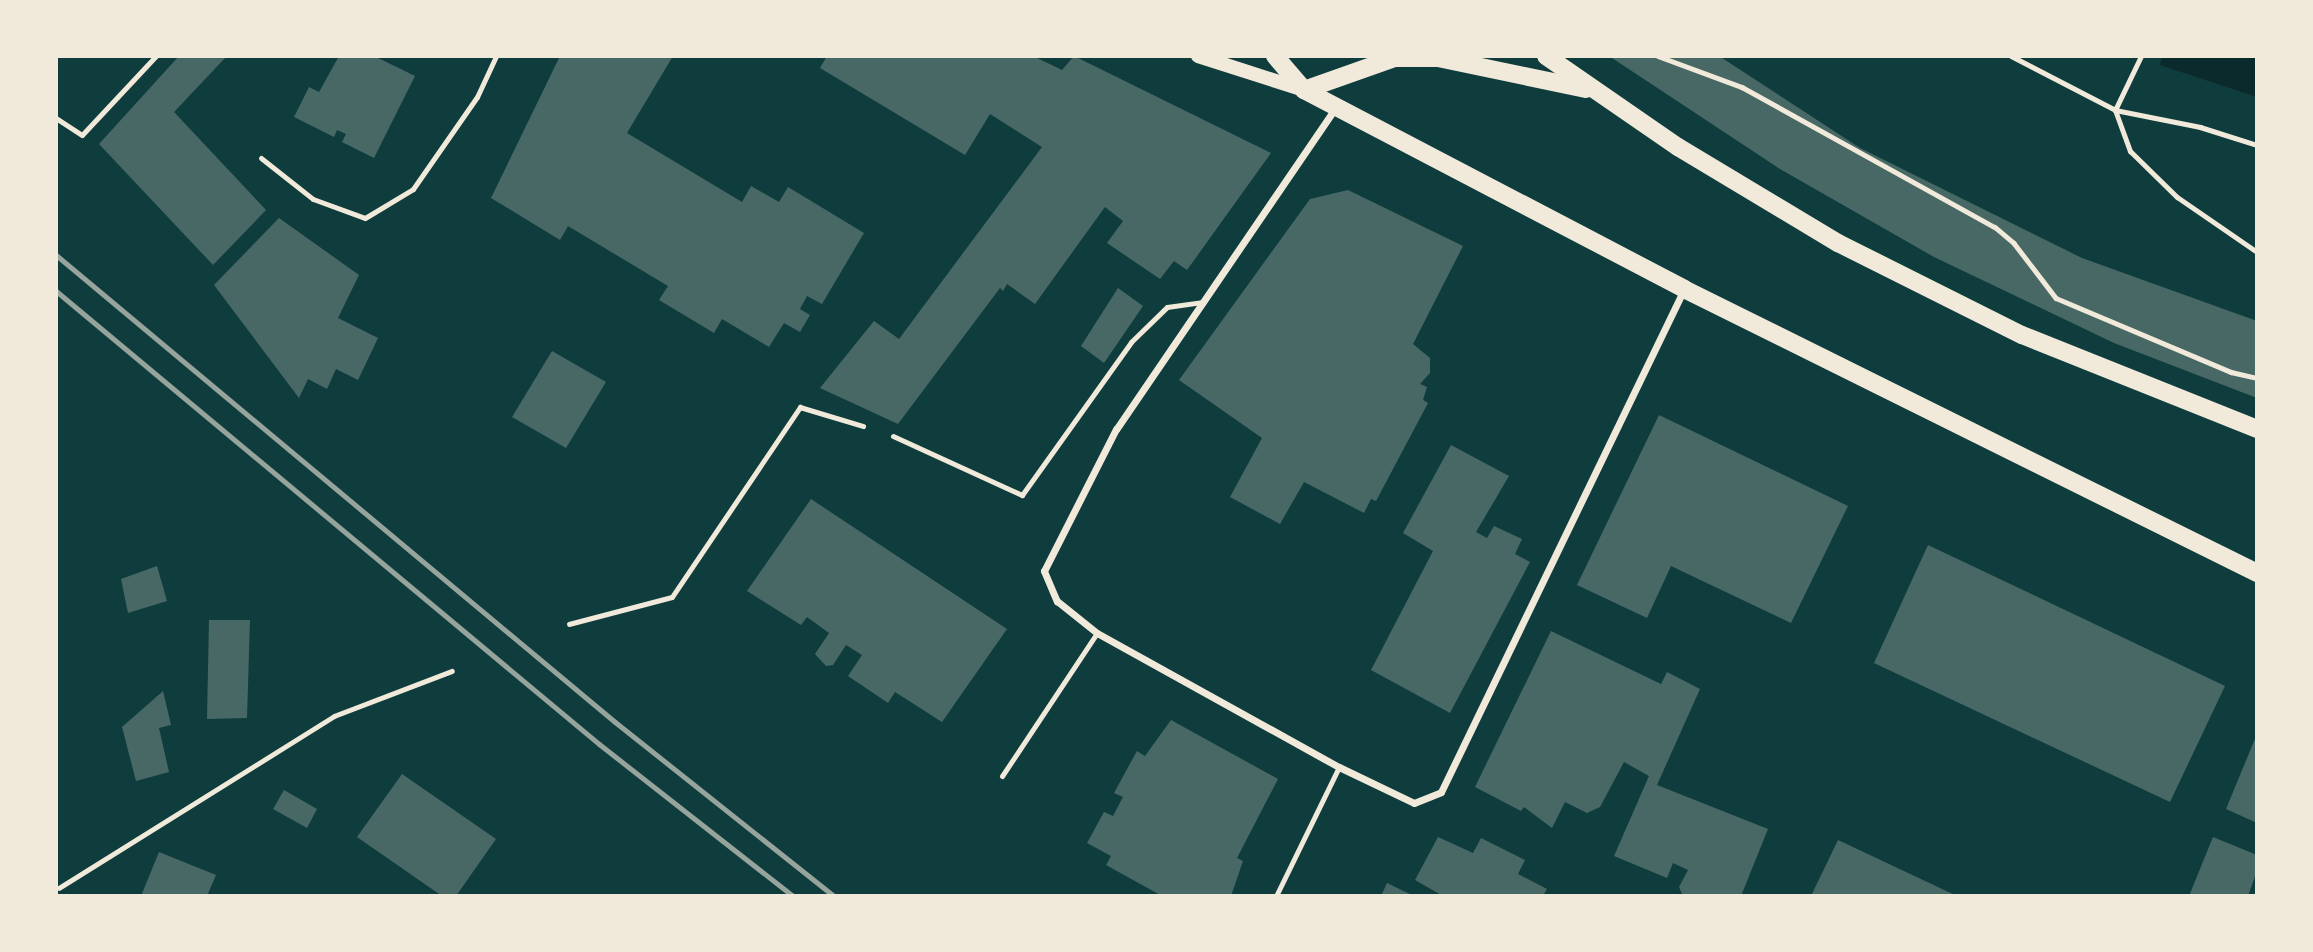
<!DOCTYPE html>
<style>
body{margin:0}
#map{position:relative;width:2313px;height:952px;overflow:hidden;background:#0f3d3e;font-family:"DM Sans",sans-serif}
div>[style]{position:absolute}
.water>*{inset:0;background:#0a2a2b}
.building>*{inset:0;background:#486865}
.path>*{height:4.5px;margin:-2.25px;padding:0 2.25px;transform-origin:2.25px;border-radius:2.25px;background:#f1e9da}
.service>*{height:5px;margin:-2.5px;padding:0 2.5px;transform-origin:2.5px;border-radius:2.5px;background:#f1e9da}
.minor>*{height:7px;margin:-3.5px;padding:0 3.5px;transform-origin:3.5px;border-radius:3.5px;background:#f1e9da}
.secondary>*{height:14px;margin:-7px;padding:0 7px;transform-origin:7px;border-radius:7px;background:#f1e9da}
.primary>*{height:18px;margin:-9px;padding:0 9px;transform-origin:9px;border-radius:9px;background:#f1e9da}
.rail>*{height:5px;margin:-2.5px;padding:0 2.5px;transform-origin:2.5px;border-radius:2.5px;background:#97a49c}
span{translate:-50% -50%;white-space:nowrap;text-align:center;line-height:1.15;-webkit-text-stroke:7px #f1e9da;paint-order:stroke}
.frame{position:absolute;inset:0;border:58px solid #f1e9da;pointer-events:none}
</style>
<div id="map">
<div class="water">
<i style="clip-path:polygon(2162px 56px,2257px 56px,2257px 97px,2160px 65px)"></i>
</div>
<div class="building">
<i style="clip-path:polygon(179px 56px,227px 56px,174px 112px,266px 210px,213px 265px,99px 144px)"></i>
<i style="clip-path:polygon(339px 56px,374px 56px,415px 76px,374px 158px,342px 142px,346px 134px,337px 130px,334px 137px,294px 117px,309px 87px,319px 92px)"></i>
<i style="clip-path:polygon(560px 56px,673px 56px,627px 133px,742px 202px,751px 186px,779px 202px,788px 187px,864px 233px,822px 304px,807px 296px,800px 309px,810px 315px,800px 332px,784px 323px,769px 347px,722px 319px,714px 333px,659px 300px,668px 286px,568px 226px,560px 240px,491px 198px)"></i>
<i style="clip-path:polygon(827px 56px,1033px 56px,1062px 70px,1074px 56px,1271px 153px,1187px 270px,1174px 261px,1160px 279px,1107px 243px,1123px 221px,1105px 207px,1035px 304px,1007px 284px,1003px 291px,1000px 288px,898px 424px,820px 388px,874px 321px,899px 339px,1042px 147px,990px 114px,965px 155px,820px 68px)"></i>
<i style="clip-path:polygon(1609px 56px,1719px 56px,1860px 148px,2082px 258px,2257px 321px,2257px 398px,2114px 343px,1934px 257px,1780px 169px)"></i>
<i style="clip-path:polygon(1348px 190px,1463px 246px,1413px 344px,1430px 358px,1430px 373px,1420px 384px,1427px 387px,1423px 400px,1428px 403px,1376px 501px,1371px 499px,1364px 513px,1304px 482px,1280px 524px,1230px 497px,1262px 438px,1179px 380px,1310px 199px)"></i>
<i style="clip-path:polygon(279px 218px,359px 275px,338px 318px,378px 338px,358px 380px,336px 369px,327px 389px,308px 379px,299px 398px,214px 285px)"></i>
<i style="clip-path:polygon(1118px 288px,1143px 306px,1104px 363px,1081px 346px)"></i>
<i style="clip-path:polygon(552px 351px,606px 382px,566px 448px,512px 417px)"></i>
<i style="clip-path:polygon(1659px 415px,1848px 506px,1791px 623px,1671px 566px,1647px 618px,1577px 585px)"></i>
<i style="clip-path:polygon(1451px 445px,1509px 476px,1476px 532px,1487px 538px,1494px 526px,1522px 539px,1515px 554px,1530px 562px,1450px 713px,1371px 670px,1433px 551px,1403px 533px)"></i>
<i style="clip-path:polygon(811px 499px,1007px 629px,942px 722px,895px 692px,888px 703px,848px 676px,862px 655px,846px 645px,833px 665px,826px 666px,815px 654px,829px 633px,807px 617px,801px 625px,747px 591px)"></i>
<i style="clip-path:polygon(1928px 545px,2225px 686px,2170px 802px,1874px 663px)"></i>
<i style="clip-path:polygon(157px 566px,167px 601px,128px 613px,121px 579px)"></i>
<i style="clip-path:polygon(209px 620px,250px 620px,247px 718px,207px 719px)"></i>
<i style="clip-path:polygon(1551px 631px,1661px 684px,1667px 672px,1700px 689px,1657px 785px,1768px 829px,1741px 896px,1683px 896px,1679px 887px,1688px 870px,1673px 863px,1667px 878px,1614px 856px,1649px 776px,1624px 762px,1600px 807px,1587px 813px,1565px 802px,1552px 828px,1524px 807px,1521px 811px,1475px 787px)"></i>
<i style="clip-path:polygon(163px 691px,171px 725px,159px 728px,169px 772px,136px 781px,122px 727px)"></i>
<i style="clip-path:polygon(1171px 720px,1278px 779px,1237px 858px,1243px 861px,1231px 896px,1162px 896px,1106px 865px,1111px 856px,1087px 843px,1104px 812px,1113px 816px,1123px 797px,1114px 793px,1137px 751px,1145px 756px)"></i>
<i style="clip-path:polygon(2257px 734px,2257px 823px,2226px 809px)"></i>
<i style="clip-path:polygon(402px 774px,496px 839px,456px 896px,442px 896px,357px 837px)"></i>
<i style="clip-path:polygon(284px 790px,317px 809px,307px 828px,273px 809px)"></i>
<i style="clip-path:polygon(1438px 837px,1473px 853px,1481px 838px,1525px 860px,1518px 874px,1547px 889px,1543px 896px,1443px 896px,1415px 880px)"></i>
<i style="clip-path:polygon(2213px 837px,2257px 855px,2257px 871px,2248px 896px,2189px 896px)"></i>
<i style="clip-path:polygon(1838px 840px,1957px 896px,1811px 896px)"></i>
<i style="clip-path:polygon(159px 852px,216px 875px,207px 896px,141px 896px)"></i>
<i style="clip-path:polygon(1387px 883px,1414px 896px,1381px 896px)"></i>
</div>
<div class="path">
<i style="left:1658px;top:56px;width:90px;rotate:20.3deg"></i>
<i style="left:1742px;top:87px;width:289px;rotate:29deg"></i>
<i style="left:1995px;top:227px;width:25px;rotate:40deg"></i>
<i style="left:2014px;top:243px;width:69px;rotate:52.6deg"></i>
<i style="left:2056px;top:298px;width:190px;rotate:22.9deg"></i>
<i style="left:2231px;top:372px;width:27px;rotate:13deg"></i>
<i style="left:56px;top:118px;width:31px;rotate:33deg"></i>
<i style="left:82px;top:135px;width:108px;rotate:-46.9deg"></i>
<i style="left:569px;top:624px;width:106px;rotate:-14.7deg"></i>
<i style="left:672px;top:597px;width:229px;rotate:-56deg"></i>
<i style="left:800px;top:407px;width:66px;rotate:16.8deg"></i>
<i style="left:59px;top:888px;width:324px;rotate:-32deg"></i>
<i style="left:334px;top:716px;width:126px;rotate:-20.9deg"></i>
</div>
<div class="service">
<i style="left:2011px;top:56px;width:117px;rotate:27.4deg"></i>
<i style="left:2115px;top:110px;width:87px;rotate:11.3deg"></i>
<i style="left:2200px;top:127px;width:60px;rotate:17.5deg"></i>
<i style="left:2141px;top:56px;width:60px;rotate:115.7deg"></i>
<i style="left:2115px;top:110px;width:44px;rotate:69.9deg"></i>
<i style="left:2130px;top:151px;width:66px;rotate:44.4deg"></i>
<i style="left:2177px;top:197px;width:97px;rotate:34.5deg"></i>
<i style="left:261px;top:158px;width:66px;rotate:38.3deg"></i>
<i style="left:313px;top:199px;width:55px;rotate:20.1deg"></i>
<i style="left:365px;top:218px;width:56px;rotate:-31.1deg"></i>
<i style="left:413px;top:189px;width:112px;rotate:-55.2deg"></i>
<i style="left:477px;top:97px;width:45px;rotate:-65.1deg"></i>
<i style="left:893px;top:436px;width:142px;rotate:24.6deg"></i>
<i style="left:1022px;top:495px;width:188px;rotate:-54.5deg"></i>
<i style="left:1131px;top:342px;width:50px;rotate:-44.2deg"></i>
<i style="left:1167px;top:307px;width:35px;rotate:-8deg"></i>
<i style="left:1002px;top:776px;width:172px;rotate:-56.4deg"></i>
<i style="left:1276px;top:896px;width:144px;rotate:-64deg"></i>
</div>
<div class="minor">
<i style="left:1336px;top:107px;width:390px;rotate:124.3deg"></i>
<i style="left:1116px;top:429px;width:159px;rotate:116.9deg"></i>
<i style="left:1044px;top:571px;width:33px;rotate:67deg"></i>
<i style="left:1057px;top:601px;width:51px;rotate:38.7deg"></i>
<i style="left:1097px;top:633px;width:277px;rotate:29deg"></i>
<i style="left:1339px;top:767px;width:83px;rotate:25.6deg"></i>
<i style="left:1414px;top:803px;width:29px;rotate:-22deg"></i>
<i style="left:1441px;top:792px;width:559px;rotate:-64.21deg"></i>
</div>
<div class="secondary">
<i style="left:1198px;top:56px;width:111px;rotate:17.8deg"></i>
</div>
<div class="primary">
<i style="left:1275px;top:56px;width:45px;rotate:49.5deg"></i>
<i style="left:1304px;top:90px;width:429px;rotate:27.6deg"></i>
<i style="left:1684px;top:289px;width:640px;rotate:26.36deg"></i>
<i style="left:1546px;top:56px;width:160px;rotate:34.6deg"></i>
<i style="left:1678px;top:147px;width:187px;rotate:31deg"></i>
<i style="left:1838px;top:243px;width:206px;rotate:26.6deg"></i>
<i style="left:2022px;top:335px;width:253px;rotate:21.8deg"></i>
<i style="left:1304px;top:90px;width:96px;rotate:-19.4deg"></i>
<i style="left:1395px;top:58px;width:43px"></i>
<i style="left:1438px;top:58px;width:151px;rotate:11.8deg"></i>
</div>
<div class="rail">
<i style="left:56px;top:255px;width:728px;rotate:39.88deg"></i>
<i style="left:615px;top:722px;width:280px;rotate:38.5deg"></i>
<i style="left:56px;top:291px;width:707px;rotate:39.84deg"></i>
<i style="left:599px;top:744px;width:246px;rotate:38.1deg"></i>
</div>
<div class="frame"></div>
</div>
